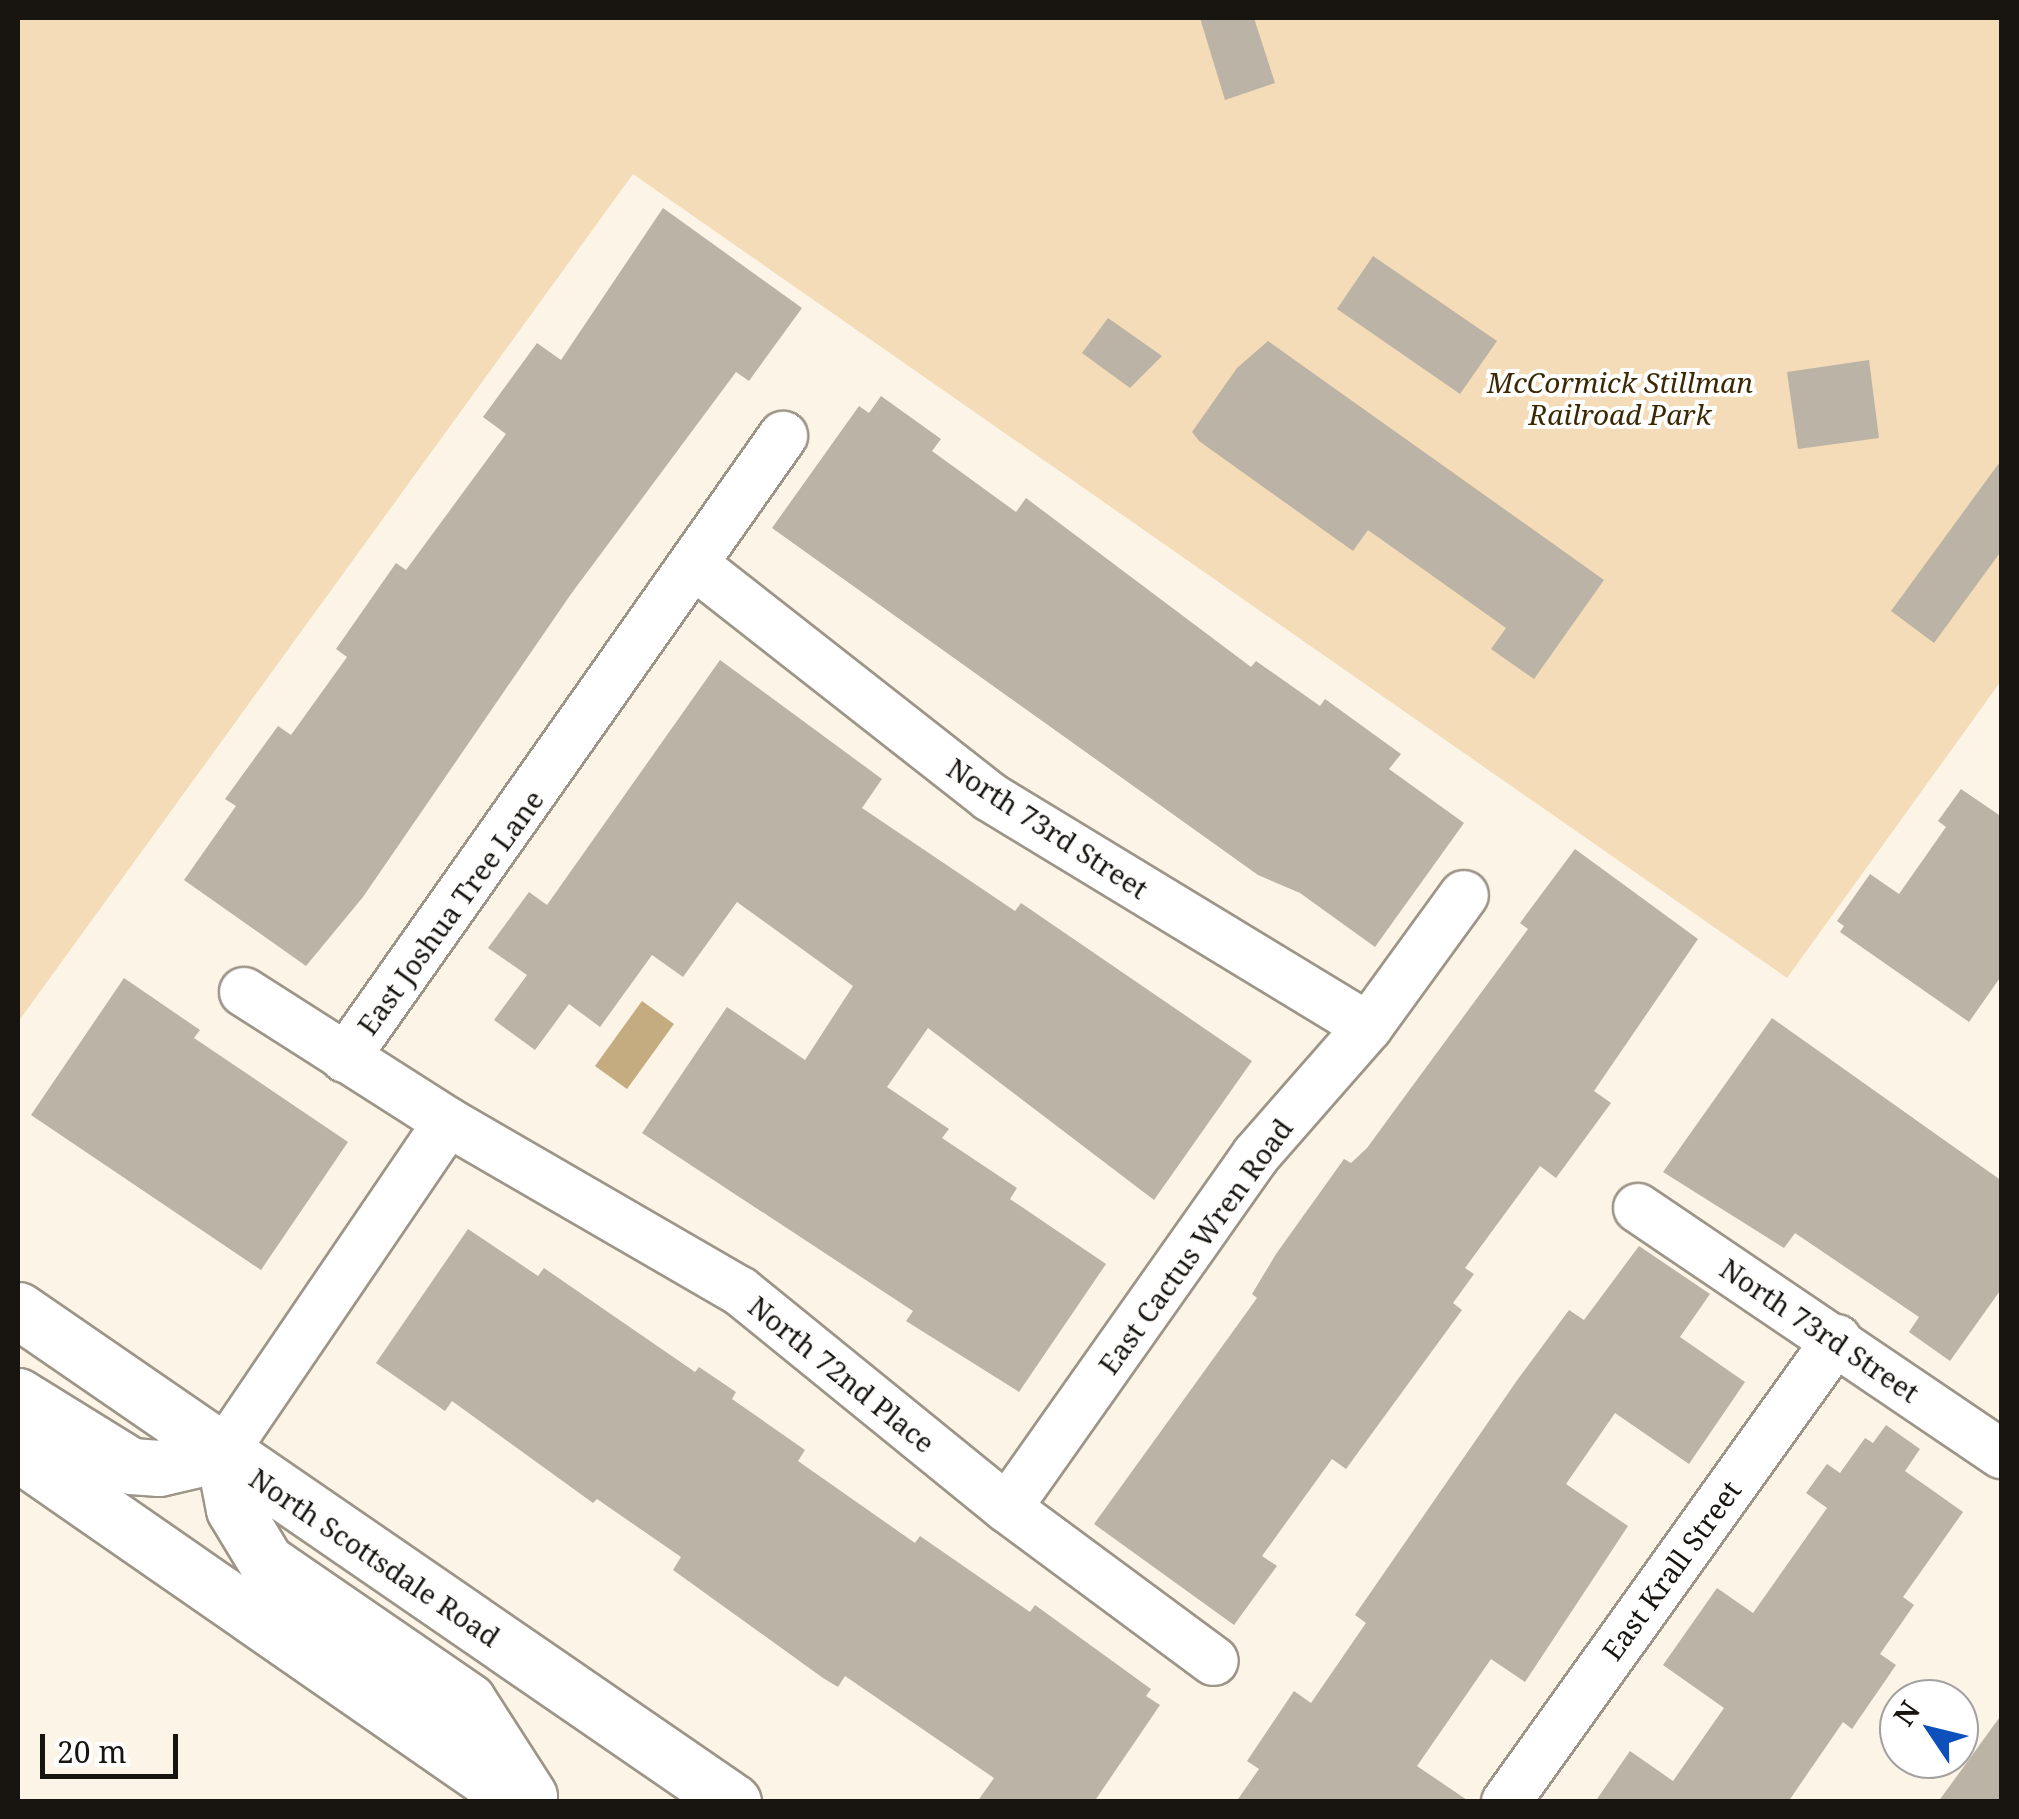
<!DOCTYPE html>
<style>
body{margin:0}
#map{position:relative;width:2019px;height:1819px;overflow:hidden;background:#fcf4e6;font-family:"Noto Serif",serif}
div>[style]{position:absolute}
.green>*{inset:0;background:#f3dcb7}
.water>*{inset:0;background:#c5ab80}
.building>*{inset:0;background:#bbb3a6}
.roads{filter:drop-shadow(2px 0 #9d9588) drop-shadow(-2px 0 #9d9588) drop-shadow(0 2px #9d9588) drop-shadow(0 -2px #9d9588)}
.minor>*{height:48px;margin:-24px;padding:0 24px;transform-origin:24px;border-radius:24px;background:#fff}
.primary>*{height:55px;margin:-27.5px;padding:0 27.5px;transform-origin:27.5px;border-radius:27.5px;background:#fff}
span{translate:-50% -50%;white-space:nowrap;text-align:center;line-height:1.15;-webkit-text-stroke:8px #fff;paint-order:stroke}
.park-label{font-size:28px;color:#3b2904;font-style:italic}
.street-label{font-size:28px;color:#181510}
.frame{position:absolute;inset:0;border:20px solid #181510;pointer-events:none}
.north{position:absolute;left:1879px;top:1679px;width:100px;height:100px;box-sizing:border-box;background:#fff;border:2px solid #a3a19f;border-radius:50%;rotate:305deg;font-size:28px;font-weight:700;line-height:40px;text-align:center;color:#181510}
.north::after{content:'';display:block;margin:auto;width:35px;height:45px;background:#0d50bb;clip-path:polygon(50% 0,100% 100%,50% 72%,0 100%)}
.scale{position:absolute;left:40px;top:1734px;width:138px;height:45px;box-sizing:border-box;border:5px solid #181510;border-top:0;padding-left:12px;font-size:30px;line-height:35px;white-space:nowrap;color:#181510;-webkit-text-stroke:8px #fff;paint-order:stroke}
</style>
<div id="map">
<div class="green">
<i style="clip-path:polygon(18px 18px,2001px 18px,2001px 681px,1787px 978px,633px 174px,18px 1022px)"></i>
</div>
<div class="water">
<i style="clip-path:polygon(642px 1001px,674px 1024px,627px 1089px,595px 1066px)"></i>
</div>
<div class="building">
<i style="clip-path:polygon(1200px 18px,1254px 18px,1275px 83px,1225px 100px)"></i>
<i style="clip-path:polygon(663px 208px,802px 308px,749px 381px,736px 372px,571px 594px,363px 897px,306px 966px,184px 880px,236px 806px,225px 799px,278px 726px,291px 735px,347px 657px,336px 649px,396px 563px,406px 570px,506px 434px,483px 417px,537px 343px,561px 360px)"></i>
<i style="clip-path:polygon(1373px 256px,1497px 341px,1460px 394px,1337px 309px)"></i>
<i style="clip-path:polygon(1108px 318px,1162px 356px,1130px 388px,1082px 353px)"></i>
<i style="clip-path:polygon(1268px 341px,1604px 580px,1534px 679px,1491px 649px,1506px 628px,1368px 530px,1353px 551px,1199px 441px,1192px 432px,1237px 368px)"></i>
<i style="clip-path:polygon(1869px 360px,1879px 438px,1798px 449px,1787px 372px)"></i>
<i style="clip-path:polygon(881px 396px,941px 439px,932px 451px,1016px 512px,1026px 498px,1251px 667px,1256px 661px,1320px 706px,1325px 699px,1401px 754px,1389px 769px,1464px 823px,1375px 947px,1300px 893px,1258px 875px,772px 528px,859px 406px,869px 413px)"></i>
<i style="clip-path:polygon(2002px 459px,2002px 550px,1934px 643px,1891px 611px)"></i>
<i style="clip-path:polygon(720px 660px,882px 779px,862px 808px,1015px 911px,1021px 903px,1252px 1061px,1154px 1200px,928px 1028px,887px 1087px,949px 1129px,942px 1138px,1017px 1188px,1010px 1199px,1106px 1264px,1019px 1392px,906px 1321px,913px 1311px,642px 1133px,727px 1007px,805px 1060px,853px 986px,737px 902px,683px 977px,652px 955px,600px 1027px,569px 1004px,535px 1050px,494px 1020px,527px 975px,488px 948px,529px 892px,547px 905px)"></i>
<i style="clip-path:polygon(1961px 789px,2002px 817px,2002px 975px,1969px 1022px,1840px 932px,1844px 926px,1837px 921px,1870px 874px,1899px 894px,1946px 827px,1938px 821px)"></i>
<i style="clip-path:polygon(1575px 849px,1698px 939px,1594px 1091px,1611px 1103px,1556px 1178px,1540px 1166px,1465px 1268px,1474px 1274px,1453px 1303px,1462px 1310px,1346px 1469px,1332px 1459px,1262px 1556px,1277px 1566px,1234px 1625px,1094px 1524px,1257px 1298px,1252px 1294px,1276px 1254px,1344px 1159px,1351px 1163px,1367px 1148px,1419px 1077px,1528px 929px,1520px 923px)"></i>
<i style="clip-path:polygon(124px 978px,200px 1030px,194px 1038px,348px 1142px,261px 1270px,31px 1115px)"></i>
<i style="clip-path:polygon(1772px 1018px,2002px 1181px,2002px 1288px,1950px 1361px,1909px 1332px,1919px 1317px,1795px 1233px,1784px 1248px,1663px 1172px)"></i>
<i style="clip-path:polygon(468px 1229px,538px 1276px,544px 1268px,695px 1372px,699px 1367px,736px 1392px,732px 1399px,805px 1450px,798px 1461px,915px 1543px,920px 1536px,1030px 1612px,1035px 1605px,1151px 1689px,1146px 1696px,1160px 1705px,1094px 1802px,977px 1802px,994px 1778px,845px 1676px,838px 1687px,823px 1678px,673px 1570px,681px 1557px,597px 1499px,593px 1503px,452px 1401px,445px 1411px,376px 1363px)"></i>
<i style="clip-path:polygon(1639px 1246px,1710px 1294px,1680px 1337px,1745px 1382px,1689px 1464px,1615px 1413px,1566px 1484px,1628px 1526px,1525px 1682px,1491px 1659px,1417px 1766px,1470px 1802px,1236px 1802px,1259px 1769px,1247px 1761px,1294px 1691px,1311px 1703px,1366px 1623px,1355px 1615px,1518px 1379px,1569px 1310px,1584px 1320px)"></i>
<i style="clip-path:polygon(1886px 1425px,1920px 1449px,1905px 1471px,1963px 1512px,1903px 1597px,1914px 1605px,1880px 1654px,1896px 1665px,1852px 1729px,1843px 1722px,1788px 1802px,1595px 1802px,1630px 1751px,1673px 1781px,1724px 1708px,1663px 1665px,1717px 1588px,1753px 1613px,1827px 1508px,1806px 1493px,1827px 1464px,1840px 1473px,1865px 1438px,1873px 1443px)"></i>
<i style="clip-path:polygon(2002px 1714px,2002px 1802px,1938px 1802px)"></i>
</div>
<div class="roads">
<div class="minor">
<i style="left:697px;top:567px;width:372px;rotate:38.1deg"></i>
<i style="left:990px;top:797px;width:442px;rotate:31.3deg"></i>
<i style="left:244px;top:992px;width:242px;rotate:32.5deg"></i>
<i style="left:448px;top:1122px;width:337px;rotate:30.1deg"></i>
<i style="left:740px;top:1291px;width:344px;rotate:39.1deg"></i>
<i style="left:1007px;top:1508px;width:257px;rotate:36.5deg"></i>
<i style="left:345px;top:1058px;width:761px;rotate:-54.85deg"></i>
<i style="left:1638px;top:1208px;width:439px;rotate:34.1deg"></i>
<i style="left:223px;top:1453px;width:400px;rotate:-55.8deg"></i>
<i style="left:1007px;top:1508px;width:432px;rotate:-54.8deg"></i>
<i style="left:1256px;top:1155px;width:170px;rotate:-48.8deg"></i>
<i style="left:1368px;top:1027px;width:163px;rotate:-54deg"></i>
<i style="left:1506px;top:1802px;width:569px;rotate:-54.44deg"></i>
</div>
<div class="primary">
<i style="left:18px;top:1310px;width:868px;rotate:34.53deg"></i>
<i style="left:18px;top:1396px;width:133px;rotate:31.8deg"></i>
<i style="left:131px;top:1466px;width:28px;rotate:4deg"></i>
<i style="left:159px;top:1468px;width:66px;rotate:-13.2deg"></i>
<i style="left:18px;top:1453px;width:612px;rotate:34.75deg"></i>
<i style="left:223px;top:1453px;width:57px;rotate:78.9deg"></i>
<i style="left:234px;top:1509px;width:62px;rotate:58.9deg"></i>
<i style="left:266px;top:1562px;width:245px;rotate:34.5deg"></i>
<i style="left:468px;top:1701px;width:113px;rotate:57.3deg"></i>
</div>
</div>
<div class="park-label">
<span style="left:1620px;top:398px">McCormick Stillman<br>Railroad Park</span>
</div>
<div class="street-label">
<span style="left:1048px;top:828px;rotate:33deg">North 73rd Street</span>
<span style="left:450px;top:912px;rotate:-54deg">East Joshua Tree Lane</span>
<span style="left:1195px;top:1246px;rotate:-54deg">East Cactus Wren Road</span>
<span style="left:1820px;top:1330px;rotate:34deg">North 73rd Street</span>
<span style="left:842px;top:1374px;rotate:39deg">North 72nd Place</span>
<span style="left:375px;top:1557px;rotate:34deg">North Scottsdale Road</span>
<span style="left:1671px;top:1570px;rotate:-54deg">East Krall Street</span>
</div>
<div class="frame"></div>
<div class="north">N</div>
<div class="scale">20 m</div>
</div>
